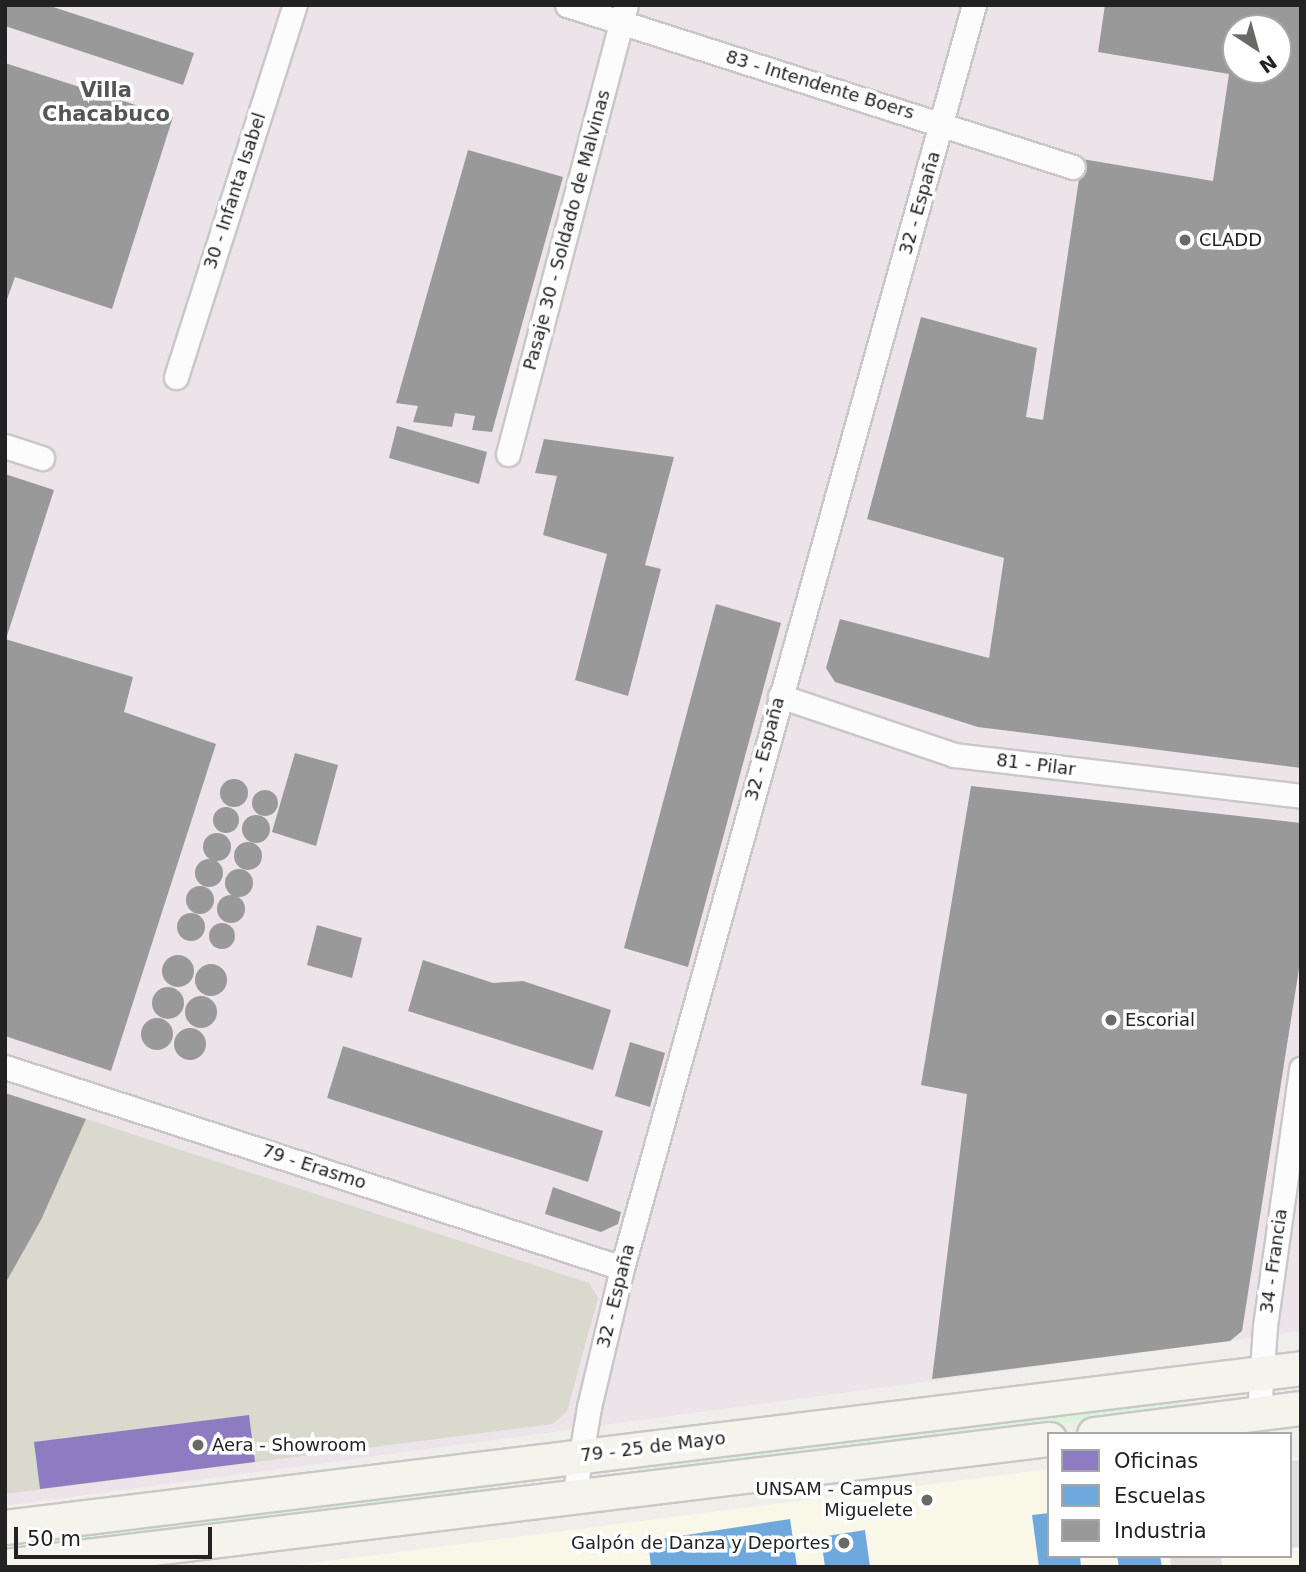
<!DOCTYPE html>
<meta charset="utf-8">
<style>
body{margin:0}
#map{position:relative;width:1306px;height:1572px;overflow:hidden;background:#f0eeeb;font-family:"DejaVu Sans",sans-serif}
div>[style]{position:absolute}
.industrial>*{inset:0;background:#ede4e9}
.education>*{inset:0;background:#f8f7e8}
.construction>*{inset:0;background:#d9d9cd}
.park>*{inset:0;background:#daf5da}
.parking>*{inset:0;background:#e0dfde}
.offices>*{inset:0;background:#8e7cc3}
.schools>*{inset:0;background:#6fa8dc}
.industry>*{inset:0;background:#999}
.round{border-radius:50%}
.roads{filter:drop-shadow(2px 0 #c9c8c7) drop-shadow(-2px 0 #c9c8c7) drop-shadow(0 2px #c9c8c7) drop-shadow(0 -2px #c9c8c7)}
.street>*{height:23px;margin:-11.5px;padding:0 11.5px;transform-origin:11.5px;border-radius:11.5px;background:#fdfcfc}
.secondary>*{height:33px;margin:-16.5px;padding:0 16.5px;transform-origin:16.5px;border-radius:16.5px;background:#f4f4ed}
.dots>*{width:19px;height:19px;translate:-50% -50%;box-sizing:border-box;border:4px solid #fff;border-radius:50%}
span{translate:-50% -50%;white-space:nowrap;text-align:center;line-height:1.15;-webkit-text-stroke:7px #fff;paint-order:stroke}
.street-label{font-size:18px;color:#222}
.poi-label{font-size:18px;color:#222}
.left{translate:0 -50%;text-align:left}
.right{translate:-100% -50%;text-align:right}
.quarter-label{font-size:21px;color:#555;font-weight:700}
.frame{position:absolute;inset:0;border:7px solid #222;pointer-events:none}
.legend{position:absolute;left:1047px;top:1432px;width:245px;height:126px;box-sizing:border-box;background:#fff;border:2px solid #a7a7a7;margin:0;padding:9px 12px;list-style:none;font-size:21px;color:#222}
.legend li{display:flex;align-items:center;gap:14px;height:35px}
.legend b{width:35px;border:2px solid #a7a7a7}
.north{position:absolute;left:1222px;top:14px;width:70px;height:70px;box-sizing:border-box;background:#fff;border:2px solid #a7a7a7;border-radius:50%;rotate:144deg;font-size:19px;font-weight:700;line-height:28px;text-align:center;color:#222}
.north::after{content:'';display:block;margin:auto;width:24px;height:32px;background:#6a6968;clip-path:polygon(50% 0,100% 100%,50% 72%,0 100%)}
.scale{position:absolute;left:14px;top:1527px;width:198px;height:32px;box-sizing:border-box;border:4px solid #222;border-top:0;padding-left:9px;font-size:21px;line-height:24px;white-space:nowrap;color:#222;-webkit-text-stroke:5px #fff;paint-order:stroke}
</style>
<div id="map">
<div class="industrial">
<i style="clip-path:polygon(evenodd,5px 5px,1301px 5px,1301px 1331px,5px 1506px,5px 5px,1236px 28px,1278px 28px,1278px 70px,1236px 70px,1236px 28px)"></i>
</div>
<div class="education">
<i style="clip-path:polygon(1301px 1457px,1301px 1567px,281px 1567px,1049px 1469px,1049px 1556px,1290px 1556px,1290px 1458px)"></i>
</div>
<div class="construction">
<i style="clip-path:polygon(86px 1119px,589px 1283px,598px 1298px,567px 1411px,553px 1424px,5px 1494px,5px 1284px,41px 1220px)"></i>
</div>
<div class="park">
<i style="clip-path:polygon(1181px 1399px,1182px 1408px,1049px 1425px,640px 1472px,638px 1464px)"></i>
<i style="clip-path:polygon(505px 1482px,506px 1488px,48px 1545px,47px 1539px)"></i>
</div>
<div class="parking">
<i style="clip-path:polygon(1301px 1460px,1301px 1547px,1290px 1548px,1290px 1461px)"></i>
<i style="clip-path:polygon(1170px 1556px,1221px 1556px,1222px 1567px,1171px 1567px)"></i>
</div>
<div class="offices">
<i style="clip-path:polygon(249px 1415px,255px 1462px,40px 1489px,34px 1442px)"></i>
</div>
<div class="schools">
<i style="clip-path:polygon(1049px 1513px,1049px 1556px,1080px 1556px,1081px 1567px,1039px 1567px,1032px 1515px)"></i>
<i style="clip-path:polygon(790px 1519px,797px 1567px,651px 1567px,648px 1541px)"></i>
<i style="clip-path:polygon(865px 1530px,870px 1567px,825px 1567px,821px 1537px)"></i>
<i style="clip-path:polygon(1117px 1556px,1160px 1556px,1162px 1567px,1119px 1567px)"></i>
</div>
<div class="industry">
<i style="clip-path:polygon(5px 5px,47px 5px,194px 53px,183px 85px,5px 26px)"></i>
<i style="clip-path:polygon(evenodd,1105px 5px,1301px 5px,1301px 768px,978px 727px,835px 682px,826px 668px,840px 619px,989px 658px,1004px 558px,867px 519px,921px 317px,1037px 348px,1026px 417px,1043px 420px,1082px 159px,1213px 181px,1229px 74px,1098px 52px,1105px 5px,1236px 28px,1278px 28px,1278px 70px,1236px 70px,1236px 28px)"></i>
<i style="clip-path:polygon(5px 63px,173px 117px,112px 309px,15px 277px,5px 305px)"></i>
<i style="clip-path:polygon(468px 150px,563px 177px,492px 432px,472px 430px,475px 416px,455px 413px,452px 427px,413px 422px,418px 406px,396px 403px)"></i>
<i style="clip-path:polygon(397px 426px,487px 452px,479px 484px,389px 458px)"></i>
<i style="clip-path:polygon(544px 439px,674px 457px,645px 565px,661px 569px,628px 696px,575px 680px,607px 554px,543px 535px,557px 476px,535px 473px)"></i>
<i style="clip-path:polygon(5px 474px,54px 490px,6px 639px,5px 639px)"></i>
<i style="clip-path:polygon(716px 604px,781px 623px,688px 967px,624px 948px)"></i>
<i style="clip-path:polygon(5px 639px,133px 677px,124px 712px,216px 744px,111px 1071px,5px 1036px)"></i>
<i style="clip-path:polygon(295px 753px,338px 765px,316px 846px,272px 832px)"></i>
<i class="round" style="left:220px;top:779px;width:28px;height:28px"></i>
<i style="clip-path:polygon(971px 786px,1301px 823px,1301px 956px,1242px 1331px,1230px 1341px,932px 1379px,967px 1094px,921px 1085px)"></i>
<i class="round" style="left:252px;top:790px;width:26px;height:26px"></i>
<i class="round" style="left:213px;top:807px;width:26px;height:26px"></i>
<i class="round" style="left:242px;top:815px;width:28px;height:28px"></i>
<i class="round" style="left:203px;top:833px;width:28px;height:28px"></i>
<i class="round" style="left:234px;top:842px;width:28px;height:28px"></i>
<i class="round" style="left:195px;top:859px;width:28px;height:28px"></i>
<i class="round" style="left:225px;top:869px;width:28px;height:28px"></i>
<i class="round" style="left:186px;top:886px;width:28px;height:28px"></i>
<i class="round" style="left:217px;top:895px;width:28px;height:28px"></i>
<i class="round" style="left:177px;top:913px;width:28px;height:28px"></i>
<i class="round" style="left:209px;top:923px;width:26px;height:26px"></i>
<i style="clip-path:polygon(317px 925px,362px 938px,352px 978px,307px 965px)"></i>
<i class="round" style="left:162px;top:955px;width:32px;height:32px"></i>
<i style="clip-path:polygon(423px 960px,493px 983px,523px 981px,611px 1010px,593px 1070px,408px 1011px)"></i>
<i class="round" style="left:195px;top:964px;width:32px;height:32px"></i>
<i class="round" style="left:152px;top:987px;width:32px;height:32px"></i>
<i class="round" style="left:185px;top:996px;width:32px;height:32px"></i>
<i class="round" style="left:141px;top:1018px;width:32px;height:32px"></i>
<i class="round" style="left:174px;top:1028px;width:32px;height:32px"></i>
<i style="clip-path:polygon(630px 1042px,665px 1053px,650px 1107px,615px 1096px)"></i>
<i style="clip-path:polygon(343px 1046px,603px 1131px,588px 1182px,327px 1098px)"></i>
<i style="clip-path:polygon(5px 1093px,86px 1119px,41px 1220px,5px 1284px)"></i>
<i style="clip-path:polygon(553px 1187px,621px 1212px,618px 1224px,601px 1232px,545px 1214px)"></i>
</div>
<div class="roads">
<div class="street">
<i style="left:567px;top:5px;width:531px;rotate:17.75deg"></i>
<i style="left:176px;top:377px;width:391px;rotate:-72.3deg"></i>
<i style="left:5px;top:446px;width:39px;rotate:18deg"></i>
<i style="left:508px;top:454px;width:464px;rotate:-75.3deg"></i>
<i style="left:780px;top:696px;width:184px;rotate:18.7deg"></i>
<i style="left:954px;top:755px;width:349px;rotate:6.7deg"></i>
<i style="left:5px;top:1067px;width:649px;rotate:18.04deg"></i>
<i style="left:1259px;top:1412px;width:86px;rotate:-86deg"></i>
<i style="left:1265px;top:1326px;width:260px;rotate:-82deg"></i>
<i style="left:574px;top:1496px;width:90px;rotate:-80.4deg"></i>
<i style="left:589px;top:1407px;width:143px;rotate:-76.6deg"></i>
<i style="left:622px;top:1268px;width:1311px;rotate:-74.43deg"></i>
</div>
<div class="secondary">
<i style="left:1094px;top:1434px;width:209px;rotate:-7.2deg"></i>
<i style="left:5px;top:1527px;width:1306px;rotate:-6.99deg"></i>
<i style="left:5px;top:1566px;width:1052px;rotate:-6.94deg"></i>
</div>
</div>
<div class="dots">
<i style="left:1185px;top:240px;background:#6a6968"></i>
<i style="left:1111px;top:1020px;background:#6a6968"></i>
<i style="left:198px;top:1445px;background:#6a6968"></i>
<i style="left:927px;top:1500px;background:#6a6968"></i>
<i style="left:844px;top:1543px;background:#6a6968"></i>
</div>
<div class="street-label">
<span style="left:820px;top:85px;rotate:17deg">83 - Intendente Boers</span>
<span style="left:235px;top:191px;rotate:-72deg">30 - Infanta Isabel</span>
<span style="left:920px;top:203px;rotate:-74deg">32 - España</span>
<span style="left:567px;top:230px;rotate:-75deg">Pasaje 30 - Soldado de Malvinas</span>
<span style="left:765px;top:749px;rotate:-75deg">32 - España</span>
<span style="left:1036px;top:765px;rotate:7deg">81 - Pilar</span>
<span style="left:314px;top:1167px;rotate:18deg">79 - Erasmo</span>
<span style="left:1274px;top:1261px;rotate:-82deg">34 - Francia</span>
<span style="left:616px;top:1296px;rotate:-76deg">32 - España</span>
<span style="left:653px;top:1447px;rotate:-7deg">79 - 25 de Mayo</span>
</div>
<div class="poi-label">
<span class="left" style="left:1199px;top:240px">CLADD</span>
<span class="left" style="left:1125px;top:1020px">Escorial</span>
<span class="left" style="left:212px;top:1445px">Aera - Showroom</span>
<span class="right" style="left:913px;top:1500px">UNSAM - Campus<br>Miguelete</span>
<span class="right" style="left:830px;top:1543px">Galpón de Danza y Deportes</span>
</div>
<div class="quarter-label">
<span style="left:106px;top:102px">Villa<br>Chacabuco</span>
</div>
<div class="frame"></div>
<ul class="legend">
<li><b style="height:19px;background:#8e7cc3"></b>Oficinas</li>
<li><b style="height:19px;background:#6fa8dc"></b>Escuelas</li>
<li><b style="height:19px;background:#999"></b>Industria</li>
</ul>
<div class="north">N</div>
<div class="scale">50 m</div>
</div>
